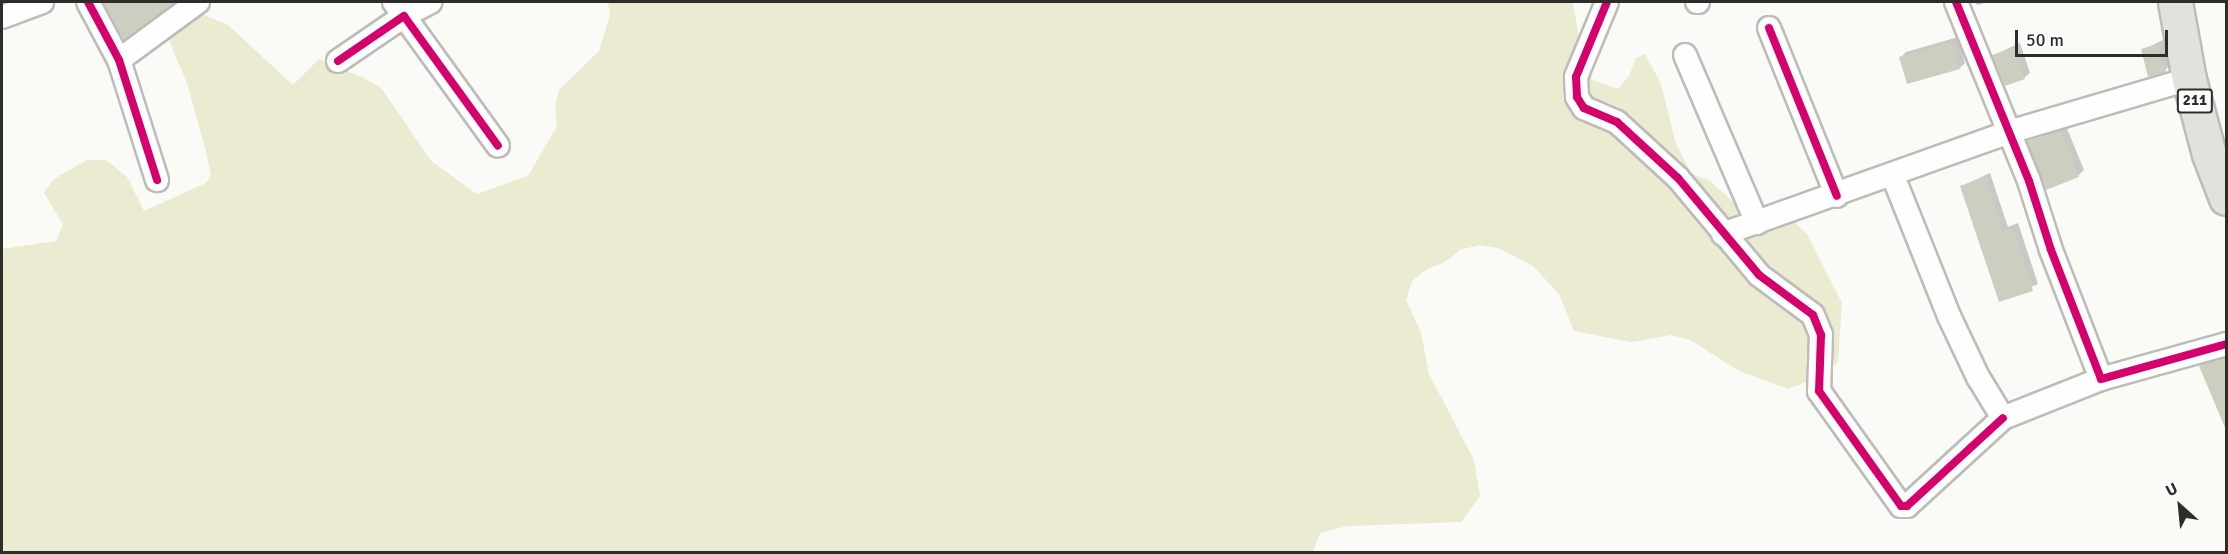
<!DOCTYPE html>
<style>
body{margin:0}
#map{position:relative;width:2228px;height:554px;overflow:hidden;background:#fafaf6;font-family:Signika,sans-serif}
div>[style]{position:absolute}
.green>*{inset:0;background:#eaebd1}
.shadow>*{inset:0;background:#0003}
.building>*{inset:0;background:#cecec0}
.roads{filter:drop-shadow(2px 0 #bcbcb8) drop-shadow(-2px 0 #bcbcb8) drop-shadow(0 2px #bcbcb8) drop-shadow(0 -2px #bcbcb8)}
.minor>*{height:22px;margin:-11px;padding:0 11px;transform-origin:11px;border-radius:11px;background:#fefefe}
.primary>*{height:33px;margin:-16.5px;padding:0 16.5px;transform-origin:16.5px;border-radius:16.5px;background:#e2e2dc}
.cycleway>*{height:8px;margin:-4px;padding:0 4px;transform-origin:4px;border-radius:4px;background:#d6006c}
span{translate:-50% -50%;white-space:nowrap;text-align:center;line-height:1.15;-webkit-text-stroke:6px #fffffe;paint-order:stroke}
.shield-label span{padding:2px 4px;background:#fffffe;border:2px solid;border-radius:4px;-webkit-text-stroke-width:0}
.shield-label{font-size:15px;color:#2d2e2a;font-weight:700}
.frame{position:absolute;inset:0;border:3px solid #2d2e2a;pointer-events:none}
.north{position:absolute;left:2150px;top:476px;width:60px;height:60px;-webkit-text-stroke:4px #fffffe;paint-order:stroke;rotate:333deg;font-size:16px;font-weight:700;line-height:24px;text-align:center;color:#2d2e2a}
.north::after{content:'';display:block;margin:auto;width:21px;height:27px;background:#2d2e2a;clip-path:polygon(50% 0,100% 100%,50% 72%,0 100%)}
.scale{position:absolute;left:2015px;top:30px;width:153px;height:27px;box-sizing:border-box;border:3px solid #2d2e2a;border-top:0;padding-left:8px;font-size:18px;line-height:21px;white-space:nowrap;color:#2d2e2a;-webkit-text-stroke:4px #fffffe;paint-order:stroke}
</style>
<div id="map">
<div class="green">
<i style="clip-path:polygon(608px 2px,1573px 2px,1579px 38px,1586px 44px,1592px 80px,1618px 89px,1629px 76px,1636px 58px,1645px 54px,1661px 84px,1675px 141px,1691px 174px,1709px 180px,1738px 206px,1788px 216px,1807px 234px,1842px 303px,1838px 362px,1819px 377px,1788px 389px,1739px 371px,1690px 340px,1671px 335px,1631px 342px,1574px 331px,1559px 294px,1533px 266px,1499px 248px,1479px 245px,1460px 250px,1445px 262px,1427px 269px,1412px 281px,1406px 300px,1421px 332px,1429px 374px,1474px 460px,1480px 496px,1461px 522px,1347px 526px,1320px 533px,1313px 552px,2px 552px,2px 249px,56px 241px,63px 224px,44px 193px,54px 179px,87px 160px,106px 160px,127px 177px,144px 211px,206px 183px,211px 175px,205px 148px,187px 83px,170px 43px,171px 34px,178px 28px,204px 15px,228px 25px,293px 85px,319px 59px,366px 79px,382px 89px,431px 161px,477px 194px,528px 176px,557px 126px,555px 108px,559px 90px,599px 51px,610px 15px)"></i>
</div>
<div class="shadow">
<i style="clip-path:polygon(104px 2px,174px 2px,124px 38px)"></i>
<i style="clip-path:polygon(1975px 2px,1989px 2px,1977px 5px)"></i>
<i style="clip-path:polygon(1958px 37px,1965px 63px,1960px 68px,1908px 83px,1900px 58px,1906px 52px)"></i>
<i style="clip-path:polygon(2163px 40px,2170px 65px,2165px 70px,2142px 50px)"></i>
<i style="clip-path:polygon(2020px 43px,2030px 73px,2024px 78px,1994px 55px)"></i>
<i style="clip-path:polygon(2066px 126px,2084px 170px,2078px 176px,2029px 142px)"></i>
<i style="clip-path:polygon(1990px 173px,2008px 227px,2018px 223px,2038px 284px,2000px 300px,1962px 186px)"></i>
<i style="clip-path:polygon(2226px 353px,2226px 427px,2200px 366px,2208px 358px)"></i>
</div>
<div class="building">
<i style="clip-path:polygon(103px 2px,176px 2px,124px 40px)"></i>
<i style="clip-path:polygon(1952px 42px,1960px 69px,1907px 84px,1899px 57px)"></i>
<i style="clip-path:polygon(2158px 44px,2166px 72px,2148px 77px,2141px 49px)"></i>
<i style="clip-path:polygon(2015px 48px,2025px 79px,2005px 86px,1992px 55px)"></i>
<i style="clip-path:polygon(2061px 131px,2079px 177px,2046px 190px,2027px 141px)"></i>
<i style="clip-path:polygon(1985px 177px,2003px 231px,2013px 228px,2033px 291px,1999px 302px,1960px 186px)"></i>
<i style="clip-path:polygon(2226px 358px,2226px 430px,2199px 366px)"></i>
</div>
<div class="roads">
<div class="minor">
<i style="left:88px;top:2px;width:66px;rotate:61.9deg"></i>
<i style="left:119px;top:60px;width:126px;rotate:72.4deg"></i>
<i style="left:394px;top:2px;width:17px;rotate:54deg"></i>
<i style="left:404px;top:16px;width:30px;rotate:-28deg"></i>
<i style="left:1607px;top:2px;width:81px;rotate:112.5deg"></i>
<i style="left:1576px;top:77px;width:20px;rotate:87deg"></i>
<i style="left:1577px;top:97px;width:13px;rotate:58deg"></i>
<i style="left:1584px;top:108px;width:36px;rotate:23deg"></i>
<i style="left:1617px;top:122px;width:83px;rotate:42.6deg"></i>
<i style="left:1678px;top:178px;width:126px;rotate:50.1deg"></i>
<i style="left:1759px;top:275px;width:67px;rotate:36.5deg"></i>
<i style="left:1813px;top:315px;width:22px;rotate:68deg"></i>
<i style="left:1821px;top:335px;width:56px;rotate:92deg"></i>
<i style="left:1819px;top:391px;width:141px;rotate:54.5deg"></i>
<i style="left:1901px;top:506px;width:6px"></i>
<i style="left:1907px;top:506px;width:130px;rotate:-42.5deg"></i>
<i style="left:1697px;top:2px;width:1px"></i>
<i style="left:1956px;top:2px;width:193px;rotate:67.8deg"></i>
<i style="left:2029px;top:181px;width:72px;rotate:72.3deg"></i>
<i style="left:2051px;top:250px;width:138px;rotate:68.8deg"></i>
<i style="left:2101px;top:379px;width:130px;rotate:-15.6deg"></i>
<i style="left:2px;top:17px;width:43px;rotate:-20.6deg"></i>
<i style="left:1769px;top:28px;width:181px;rotate:68deg"></i>
<i style="left:1685px;top:55px;width:183px;rotate:66.8deg"></i>
<i style="left:119px;top:60px;width:98px;rotate:-36.3deg"></i>
<i style="left:338px;top:61px;width:80px;rotate:-34.3deg"></i>
<i style="left:404px;top:16px;width:160px;rotate:54.1deg"></i>
<i style="left:1893px;top:176px;width:151px;rotate:68.2deg"></i>
<i style="left:1949px;top:316px;width:68px;rotate:64.6deg"></i>
<i style="left:1978px;top:377px;width:48px;rotate:58.6deg"></i>
<i style="left:2003px;top:418px;width:105px;rotate:-21.7deg"></i>
<i style="left:1723px;top:234px;width:304px;rotate:-19.6deg"></i>
<i style="left:2009px;top:132px;width:188px;rotate:-16.4deg"></i>
</div>
<div class="primary">
<i style="left:2175px;top:2px;width:78px;rotate:79.7deg"></i>
<i style="left:2189px;top:79px;width:78px;rotate:75.1deg"></i>
<i style="left:2209px;top:154px;width:47px;rotate:68.9deg"></i>
</div>
</div>
<div class="cycleway">
<i style="left:88px;top:2px;width:66px;rotate:61.9deg"></i>
<i style="left:119px;top:60px;width:126px;rotate:72.4deg"></i>
<i style="left:1607px;top:2px;width:81px;rotate:112.5deg"></i>
<i style="left:1576px;top:77px;width:20px;rotate:87deg"></i>
<i style="left:1577px;top:97px;width:13px;rotate:58deg"></i>
<i style="left:1584px;top:108px;width:36px;rotate:23deg"></i>
<i style="left:1617px;top:122px;width:83px;rotate:42.6deg"></i>
<i style="left:1678px;top:178px;width:126px;rotate:50.1deg"></i>
<i style="left:1759px;top:275px;width:67px;rotate:36.5deg"></i>
<i style="left:1813px;top:315px;width:22px;rotate:68deg"></i>
<i style="left:1821px;top:335px;width:56px;rotate:92deg"></i>
<i style="left:1819px;top:391px;width:141px;rotate:54.5deg"></i>
<i style="left:1901px;top:506px;width:6px"></i>
<i style="left:1907px;top:506px;width:130px;rotate:-42.5deg"></i>
<i style="left:1956px;top:2px;width:193px;rotate:67.8deg"></i>
<i style="left:2029px;top:181px;width:72px;rotate:72.3deg"></i>
<i style="left:2051px;top:250px;width:138px;rotate:68.8deg"></i>
<i style="left:2101px;top:379px;width:130px;rotate:-15.6deg"></i>
<i style="left:1769px;top:28px;width:181px;rotate:68deg"></i>
<i style="left:338px;top:61px;width:80px;rotate:-34.3deg"></i>
<i style="left:404px;top:16px;width:160px;rotate:54.1deg"></i>
</div>
<div class="shield-label">
<span style="left:2195px;top:101px">211</span>
</div>
<div class="frame"></div>
<div class="north">U</div>
<div class="scale">50 m</div>
</div>
